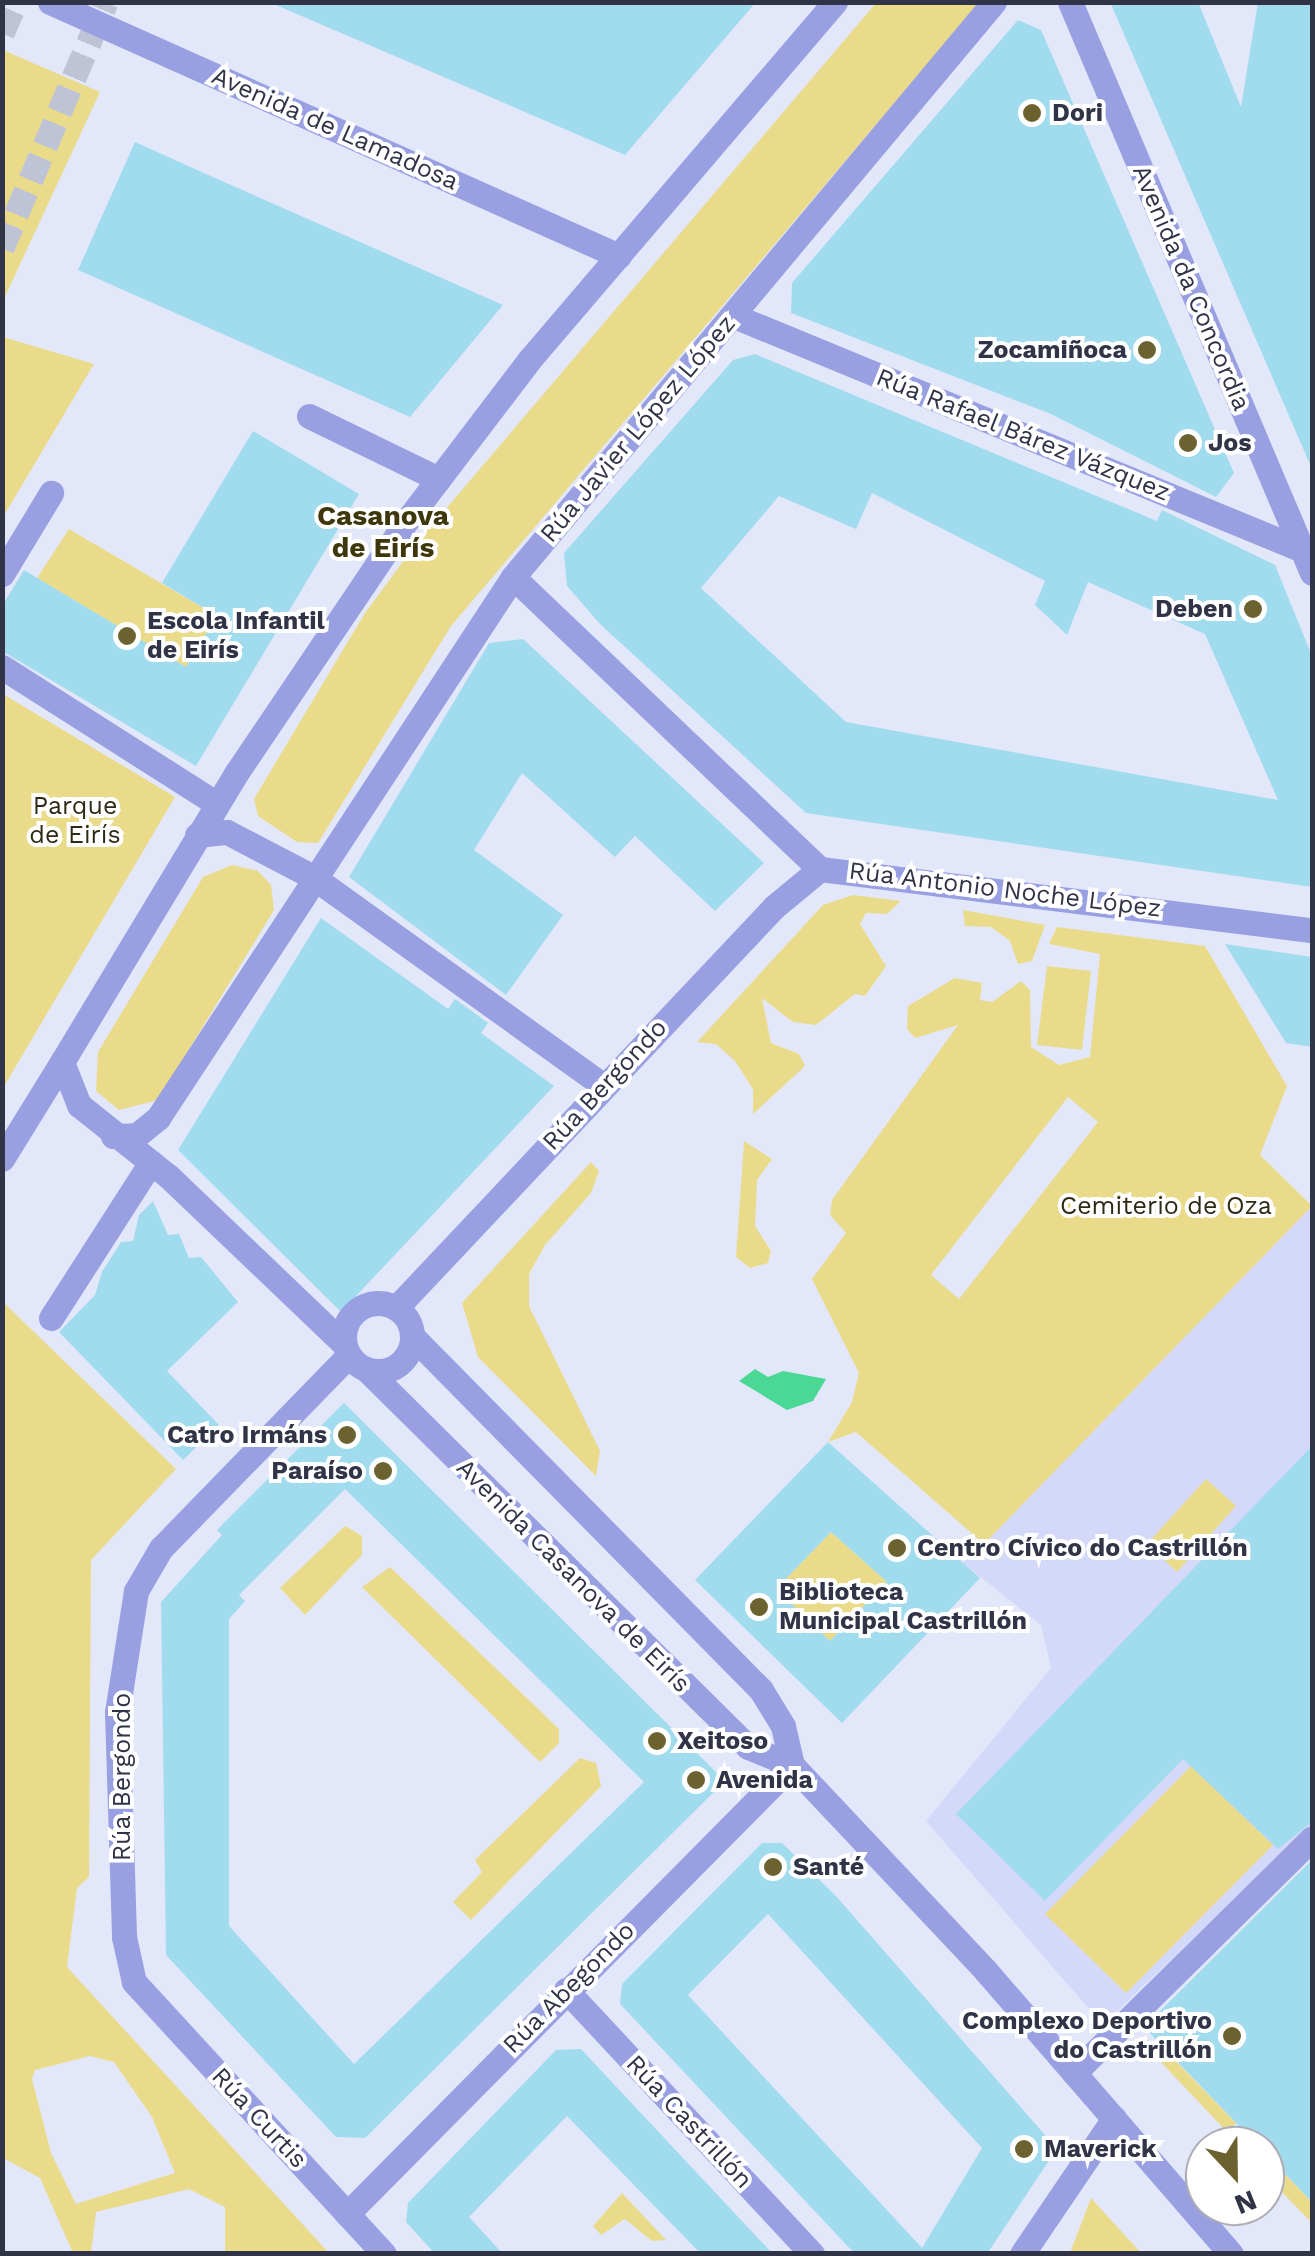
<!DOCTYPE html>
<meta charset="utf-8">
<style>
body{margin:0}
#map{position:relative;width:1315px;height:2256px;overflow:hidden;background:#e3e7fa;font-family:"Work Sans",sans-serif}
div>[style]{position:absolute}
.built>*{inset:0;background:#d4d9fa}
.green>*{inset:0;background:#eadb8b}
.water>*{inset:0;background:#4bd794}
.building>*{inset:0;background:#a1dcee}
.major-tunnel>*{height:25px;margin-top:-12.5px;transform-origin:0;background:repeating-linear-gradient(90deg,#bfc3d6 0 25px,transparent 0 37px)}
.minor>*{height:25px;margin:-12.5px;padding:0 12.5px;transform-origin:12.5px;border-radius:12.5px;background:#99a0e2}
.minor>.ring{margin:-12.5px;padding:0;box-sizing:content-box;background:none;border:25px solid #99a0e2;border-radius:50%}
.dots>*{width:28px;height:28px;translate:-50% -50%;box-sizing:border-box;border:5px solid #fff;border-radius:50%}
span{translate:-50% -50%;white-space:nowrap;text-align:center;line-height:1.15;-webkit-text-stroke:8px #fff;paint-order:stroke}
.poi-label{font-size:25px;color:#313346;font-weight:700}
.left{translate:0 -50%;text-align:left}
.right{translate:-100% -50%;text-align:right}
.street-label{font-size:25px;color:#313346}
.park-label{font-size:25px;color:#2f2a14}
.neighbourhood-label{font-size:28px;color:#3e370c;font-weight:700}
.frame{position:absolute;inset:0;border:5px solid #313346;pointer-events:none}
.north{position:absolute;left:1185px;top:2126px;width:100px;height:100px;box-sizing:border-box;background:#fff;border:2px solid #adadb5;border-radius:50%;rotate:158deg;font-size:28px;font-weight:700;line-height:40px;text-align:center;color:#313346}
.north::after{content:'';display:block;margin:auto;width:35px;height:45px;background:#6c622f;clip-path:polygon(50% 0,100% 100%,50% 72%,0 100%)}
</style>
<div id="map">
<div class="built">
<i style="clip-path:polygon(1312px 1206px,1312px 1824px,1103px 2025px,926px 1821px,1051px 1668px,1041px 1625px,963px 1563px)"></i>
</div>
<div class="green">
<i style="clip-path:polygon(876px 3px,979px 3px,451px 626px,318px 843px,297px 842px,258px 816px,254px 799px,365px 613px,416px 544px)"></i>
<i style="clip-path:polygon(3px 50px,100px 92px,3px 301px)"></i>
<i style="clip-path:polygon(3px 337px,94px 364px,3px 517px,2px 337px)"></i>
<i style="clip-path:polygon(69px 529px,217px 616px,186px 667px,37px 578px)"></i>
<i style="clip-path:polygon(3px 694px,175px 797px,3px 1088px)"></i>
<i style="clip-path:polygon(232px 865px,258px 871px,271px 885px,274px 910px,158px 1100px,119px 1110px,96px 1091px,98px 1052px,203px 877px)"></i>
<i style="clip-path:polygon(853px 895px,901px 901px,887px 914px,866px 913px,860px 924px,886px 966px,865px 996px,855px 994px,816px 1025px,793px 1022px,762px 998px,771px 1043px,799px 1054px,805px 1066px,753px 1114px,753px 1089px,735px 1061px,716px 1044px,697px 1042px,823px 905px)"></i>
<i style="clip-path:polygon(963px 910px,1045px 925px,1032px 961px,1018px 964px,1010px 941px,991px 927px,965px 926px)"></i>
<i style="clip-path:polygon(evenodd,1057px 927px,1205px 946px,1287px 1086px,1260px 1155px,1312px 1206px,984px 1544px,856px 1432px,828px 1442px,852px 1402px,859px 1373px,812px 1279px,846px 1233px,830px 1215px,832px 1200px,958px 1025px,915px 1038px,907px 1029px,908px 1006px,955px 978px,982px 983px,980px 1000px,992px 1002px,1021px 981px,1030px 990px,1031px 1047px,1059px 1065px,1090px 1057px,1100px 954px,1049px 944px,1057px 927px,1068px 1097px,1098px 1122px,959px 1299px,931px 1275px,1068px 1097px)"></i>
<i style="clip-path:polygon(1047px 966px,1091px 971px,1082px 1050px,1037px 1045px)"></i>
<i style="clip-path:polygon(744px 1141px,772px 1159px,757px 1180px,755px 1226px,771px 1251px,768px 1263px,750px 1268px,736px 1257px)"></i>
<i style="clip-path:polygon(591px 1162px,599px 1171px,591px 1193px,545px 1245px,529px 1274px,529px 1306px,600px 1451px,596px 1476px,478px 1357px,462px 1303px)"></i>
<i style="clip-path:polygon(evenodd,3px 1302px,176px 1469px,91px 1560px,89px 1877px,77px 1888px,67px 1967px,329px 2253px,225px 2253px,225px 2207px,189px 2189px,96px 2212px,91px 2253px,73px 2253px,40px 2178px,3px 2158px,3px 1302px,90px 2056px,114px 2062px,152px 2117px,175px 2173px,76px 2204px,51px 2153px,32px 2079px,35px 2070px,90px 2056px)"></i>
<i style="clip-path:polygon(1206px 1479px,1236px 1506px,1177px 1572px,1147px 1544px)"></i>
<i style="clip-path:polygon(345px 1526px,362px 1536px,362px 1555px,305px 1615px,280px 1588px)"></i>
<i style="clip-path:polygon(831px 1532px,887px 1582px,830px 1641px,776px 1589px)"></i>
<i style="clip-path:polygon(390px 1567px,559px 1729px,559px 1743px,540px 1762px,362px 1587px)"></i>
<i style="clip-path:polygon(580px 1758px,596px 1763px,601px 1786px,471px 1920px,453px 1902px,482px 1872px,475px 1860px)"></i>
<i style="clip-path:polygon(1191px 1766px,1273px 1845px,1126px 1993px,1045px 1914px)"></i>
<i style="clip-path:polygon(1164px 2049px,1236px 2123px,1227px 2132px,1156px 2057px)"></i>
<i style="clip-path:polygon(1265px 2153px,1312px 2202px,1312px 2223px,1265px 2175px)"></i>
<i style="clip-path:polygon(622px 2193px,666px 2240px,652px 2241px,625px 2219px,601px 2235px,593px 2226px)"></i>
<i style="clip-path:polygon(1091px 2198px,1141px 2253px,1070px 2253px)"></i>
</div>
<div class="water">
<i style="clip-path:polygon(755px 1369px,768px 1377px,783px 1371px,826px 1379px,813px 1401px,787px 1410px,739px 1381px)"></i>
</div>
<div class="building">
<i style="clip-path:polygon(269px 2px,756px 2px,625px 155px)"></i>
<i style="clip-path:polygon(1110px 2px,1198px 2px,1241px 107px,1258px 2px,1312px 2px,1312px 469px)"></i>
<i style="clip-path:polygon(1018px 20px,1041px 30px,1234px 473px,1216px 497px,1051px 414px,791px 313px,792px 283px)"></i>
<i style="clip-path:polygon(135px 142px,224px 182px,503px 305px,410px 417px,78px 270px)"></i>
<i style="clip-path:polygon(evenodd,755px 354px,1157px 521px,1162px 510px,1275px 565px,1312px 656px,1312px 887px,806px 813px,600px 624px,567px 586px,564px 553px,733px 360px,755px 354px,872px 493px,1045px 581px,1035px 605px,1067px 635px,1088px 582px,1205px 634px,1278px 800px,846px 722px,701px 588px,779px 496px,856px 529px,872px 493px)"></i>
<i style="clip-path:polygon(253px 431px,359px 494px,196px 766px,2px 651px,2px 606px,24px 570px,186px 667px,217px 616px,162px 583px)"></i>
<i style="clip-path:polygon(523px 639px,764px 863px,715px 911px,635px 836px,615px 857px,522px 773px,474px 850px,563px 915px,506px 995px,349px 877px,489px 643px)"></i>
<i style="clip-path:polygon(321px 918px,448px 1009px,455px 999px,488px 1023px,481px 1033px,554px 1086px,341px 1312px,178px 1150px)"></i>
<i style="clip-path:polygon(1225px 944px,1312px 957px,1312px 1047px,1286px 1043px)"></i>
<i style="clip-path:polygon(153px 1201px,168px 1235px,179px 1234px,189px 1258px,201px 1257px,238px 1302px,167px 1371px,219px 1425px,183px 1460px,59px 1332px,95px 1295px,102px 1272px,121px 1242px,133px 1241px,139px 1215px)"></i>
<i style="clip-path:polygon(evenodd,344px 1403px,725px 1781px,365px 2138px,336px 2137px,166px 1955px,161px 1602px,222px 1535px,217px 1530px,344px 1403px,345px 1489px,644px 1782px,354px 2064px,229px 1926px,229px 1619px,245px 1601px,239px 1595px,345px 1489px)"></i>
<i style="clip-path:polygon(evenodd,828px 1442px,980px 1578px,842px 1723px,695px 1580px,828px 1442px,831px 1532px,887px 1582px,830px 1641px,776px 1589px,831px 1532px)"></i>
<i style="clip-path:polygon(1312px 1446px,1312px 1822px,1278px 1849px,1183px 1759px,1045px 1901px,956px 1814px)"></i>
<i style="clip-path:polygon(evenodd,762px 1843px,782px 1843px,836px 1896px,1045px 2135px,1048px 2162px,987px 2254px,855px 2254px,620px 2004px,622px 1984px,762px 1843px,768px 1914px,982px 2148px,922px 2248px,688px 1995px,768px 1914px)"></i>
<i style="clip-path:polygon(1312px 1860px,1312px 2202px,1144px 2027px)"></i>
<i style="clip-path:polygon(581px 2049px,638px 2110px,773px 2254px,701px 2254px,567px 2116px,469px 2217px,503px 2254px,435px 2254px,406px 2222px,408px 2203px,556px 2050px)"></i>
</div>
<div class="major-tunnel">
<i style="left:2px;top:33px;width:34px;rotate:-66deg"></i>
<i style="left:2px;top:248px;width:267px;rotate:-67.1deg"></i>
</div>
<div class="minor">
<i style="left:50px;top:2px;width:623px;rotate:24.06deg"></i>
<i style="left:1070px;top:2px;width:620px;rotate:67.03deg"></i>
<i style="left:734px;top:316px;width:625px;rotate:22.38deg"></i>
<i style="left:309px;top:416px;width:144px;rotate:25.9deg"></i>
<i style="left:2px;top:574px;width:95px;rotate:-58.8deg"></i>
<i style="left:513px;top:577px;width:424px;rotate:43.6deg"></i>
<i style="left:820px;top:869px;width:496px;rotate:7.1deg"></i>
<i style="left:2px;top:667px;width:255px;rotate:32.5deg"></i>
<i style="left:197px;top:835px;width:30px;rotate:-6deg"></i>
<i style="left:227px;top:832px;width:97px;rotate:27.6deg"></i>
<i style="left:313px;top:877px;width:358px;rotate:35.7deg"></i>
<i style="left:113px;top:1136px;width:24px;rotate:-2deg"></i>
<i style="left:137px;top:1135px;width:27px;rotate:-39deg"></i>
<i style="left:158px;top:1118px;width:647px;rotate:-56.73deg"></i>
<i style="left:513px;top:577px;width:750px;rotate:-50.09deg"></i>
<i style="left:2px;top:1159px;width:114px;rotate:-58.3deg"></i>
<i class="ring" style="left:344px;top:1303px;width:43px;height:43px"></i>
<i style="left:396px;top:1308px;width:551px;rotate:-46.69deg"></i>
<i style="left:774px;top:907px;width:60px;rotate:-39.6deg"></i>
<i style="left:51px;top:1318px;width:185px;rotate:-57.3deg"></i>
<i style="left:412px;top:1336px;width:497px;rotate:45.4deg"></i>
<i style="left:761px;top:1690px;width:42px;rotate:58.6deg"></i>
<i style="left:783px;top:1726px;width:40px;rotate:77deg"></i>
<i style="left:792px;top:1765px;width:282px;rotate:46.7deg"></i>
<i style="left:985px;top:1970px;width:376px;rotate:49.1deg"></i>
<i style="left:344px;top:1344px;width:243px;rotate:-136.3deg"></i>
<i style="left:168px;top:1176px;width:114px;rotate:-141.4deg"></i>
<i style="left:79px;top:1105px;width:46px;rotate:-111.6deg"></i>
<i style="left:62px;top:1062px;width:339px;rotate:-58.9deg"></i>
<i style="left:237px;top:772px;width:295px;rotate:-56deg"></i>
<i style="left:402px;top:527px;width:211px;rotate:-52.7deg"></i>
<i style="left:530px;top:359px;width:470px;rotate:-49.5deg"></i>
<i style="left:349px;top:1355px;width:269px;rotate:134.2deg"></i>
<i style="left:161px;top:1548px;width:50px;rotate:120.2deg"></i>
<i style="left:136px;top:1591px;width:122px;rotate:98.9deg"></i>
<i style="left:117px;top:1712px;width:225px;rotate:88.2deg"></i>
<i style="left:124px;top:1937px;width:46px;rotate:77.5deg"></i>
<i style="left:134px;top:1982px;width:369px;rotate:47.4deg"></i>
<i style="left:366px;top:1369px;width:537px;rotate:44.7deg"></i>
<i style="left:748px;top:1747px;width:48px;rotate:22.2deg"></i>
<i style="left:566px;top:1990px;width:361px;rotate:47deg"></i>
<i style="left:1074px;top:2073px;width:334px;rotate:-44.6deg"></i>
<i style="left:347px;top:2214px;width:632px;rotate:-45.26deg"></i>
<i style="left:1022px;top:2254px;width:164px;rotate:-55.9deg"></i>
</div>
<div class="dots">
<i style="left:1032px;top:113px;background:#6c622f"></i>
<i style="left:1147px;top:350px;background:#6c622f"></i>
<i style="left:1188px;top:443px;background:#6c622f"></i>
<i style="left:1253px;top:609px;background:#6c622f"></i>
<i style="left:127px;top:636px;background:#6c622f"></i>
<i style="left:347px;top:1435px;background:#6c622f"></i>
<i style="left:383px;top:1471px;background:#6c622f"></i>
<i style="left:897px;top:1548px;background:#6c622f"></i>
<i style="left:759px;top:1607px;background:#6c622f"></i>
<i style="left:657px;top:1741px;background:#6c622f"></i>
<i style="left:696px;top:1780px;background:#6c622f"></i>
<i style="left:773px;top:1867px;background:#6c622f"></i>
<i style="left:1232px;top:2036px;background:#6c622f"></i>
<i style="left:1024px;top:2149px;background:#6c622f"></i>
</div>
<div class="poi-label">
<span class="left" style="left:1052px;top:113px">Dori</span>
<span class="right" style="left:1127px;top:350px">Zocamiñoca</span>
<span class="left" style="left:1208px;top:443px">Jos</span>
<span class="right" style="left:1233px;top:609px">Deben</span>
<span class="left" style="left:147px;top:636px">Escola Infantil<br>de Eirís</span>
<span class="right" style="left:327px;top:1435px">Catro Irmáns</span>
<span class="right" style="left:363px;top:1471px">Paraíso</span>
<span class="left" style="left:917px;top:1548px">Centro Cívico do Castrillón</span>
<span class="left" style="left:779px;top:1607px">Biblioteca<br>Municipal Castrillón</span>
<span class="left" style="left:677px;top:1741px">Xeitoso</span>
<span class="left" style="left:716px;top:1780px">Avenida</span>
<span class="left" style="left:793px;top:1867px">Santé</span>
<span class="right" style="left:1212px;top:2036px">Complexo Deportivo<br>do Castrillón</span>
<span class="left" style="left:1044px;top:2149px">Maverick</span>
</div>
<div class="street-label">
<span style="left:335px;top:129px;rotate:24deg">Avenida de Lamadosa</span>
<span style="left:1191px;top:288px;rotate:67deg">Avenida da Concordia</span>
<span style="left:638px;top:429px;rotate:-50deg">Rúa Javier López López</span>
<span style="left:1023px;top:435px;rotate:22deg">Rúa Rafael Bárez Vázquez</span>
<span style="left:1005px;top:890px;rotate:7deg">Rúa Antonio Noche López</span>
<span style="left:605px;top:1085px;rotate:-47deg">Rúa Bergondo</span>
<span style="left:573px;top:1576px;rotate:45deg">Avenida Casanova de Eirís</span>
<span style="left:122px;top:1777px;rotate:-90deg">Rúa Bergondo</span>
<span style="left:569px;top:1988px;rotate:-45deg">Rúa Abegondo</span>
<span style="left:259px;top:2118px;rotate:47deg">Rúa Curtis</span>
<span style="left:689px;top:2122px;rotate:47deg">Rúa Castrillón</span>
</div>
<div class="park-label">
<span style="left:75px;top:821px">Parque<br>de Eirís</span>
<span style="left:1166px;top:1206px">Cemiterio de Oza</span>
</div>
<div class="neighbourhood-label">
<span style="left:383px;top:532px">Casanova<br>de Eirís</span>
</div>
<div class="frame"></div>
<div class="north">N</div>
</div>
